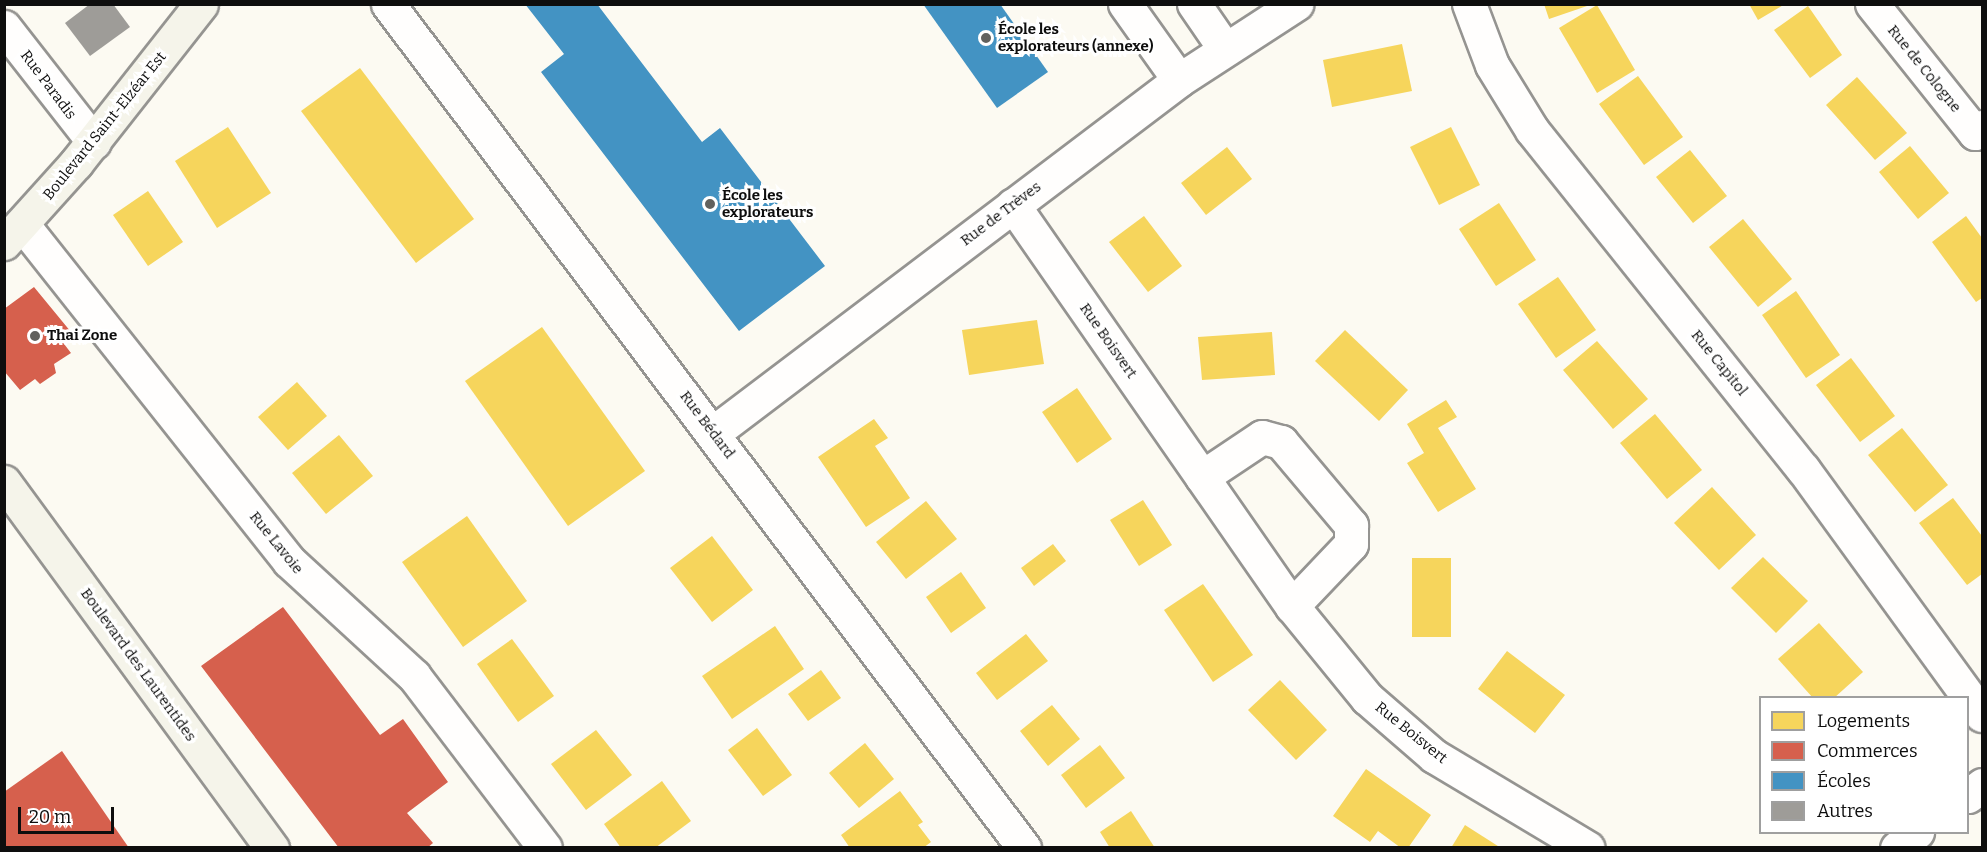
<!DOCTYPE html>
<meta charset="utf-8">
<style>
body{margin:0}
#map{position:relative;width:1987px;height:852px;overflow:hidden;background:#fcfaf2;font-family:Bitter,serif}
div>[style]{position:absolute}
.homes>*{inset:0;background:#f6d55c}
.shops>*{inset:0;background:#d6604d}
.schools>*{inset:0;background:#4393c3}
.building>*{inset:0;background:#9e9c98}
.roads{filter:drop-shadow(2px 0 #959491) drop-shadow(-2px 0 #959491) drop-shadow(0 2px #959491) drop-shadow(0 -2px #959491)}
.street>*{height:33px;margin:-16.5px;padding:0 16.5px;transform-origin:16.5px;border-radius:16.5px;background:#fffefd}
.secondary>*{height:33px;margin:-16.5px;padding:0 16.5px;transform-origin:16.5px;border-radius:16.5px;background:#f5f4ea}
.dots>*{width:16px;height:16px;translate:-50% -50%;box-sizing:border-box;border:3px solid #fff;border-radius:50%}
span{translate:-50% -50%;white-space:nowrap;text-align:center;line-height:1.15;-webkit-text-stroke:6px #fff;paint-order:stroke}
.poi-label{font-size:15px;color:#0e0e0e;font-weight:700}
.left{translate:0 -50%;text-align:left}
.street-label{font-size:15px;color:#0e0e0e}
.frame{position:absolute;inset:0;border:6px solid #0e0e0e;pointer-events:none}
.legend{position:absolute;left:1759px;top:696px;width:210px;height:138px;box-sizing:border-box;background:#fff;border:2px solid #9f9f9f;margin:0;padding:8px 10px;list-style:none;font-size:18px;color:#0e0e0e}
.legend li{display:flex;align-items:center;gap:12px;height:30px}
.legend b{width:30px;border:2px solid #9f9f9f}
.scale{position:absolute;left:18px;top:807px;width:96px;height:27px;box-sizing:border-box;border:3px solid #0e0e0e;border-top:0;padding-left:8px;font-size:18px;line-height:21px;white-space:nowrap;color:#0e0e0e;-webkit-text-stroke:4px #fff;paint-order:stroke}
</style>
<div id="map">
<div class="homes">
<i style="clip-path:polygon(1544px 4px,1590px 4px,1590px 5px,1549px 19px)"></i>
<i style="clip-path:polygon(1749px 4px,1785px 4px,1758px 20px)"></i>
<i style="clip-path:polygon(1597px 5px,1635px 70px,1597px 93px,1559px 28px)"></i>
<i style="clip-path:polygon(1808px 6px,1842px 55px,1810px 78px,1774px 30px)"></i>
<i style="clip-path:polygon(1402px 44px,1412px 91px,1332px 107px,1323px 60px)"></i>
<i style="clip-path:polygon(360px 68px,474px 219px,416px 263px,301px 111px)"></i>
<i style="clip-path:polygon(1638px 76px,1683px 137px,1644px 165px,1599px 104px)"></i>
<i style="clip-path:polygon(1857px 77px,1907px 133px,1875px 160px,1826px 105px)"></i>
<i style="clip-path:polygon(228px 127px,271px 193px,217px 228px,175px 161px)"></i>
<i style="clip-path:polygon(1451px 127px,1480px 185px,1439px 205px,1410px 147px)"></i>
<i style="clip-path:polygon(1910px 146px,1949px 193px,1918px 219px,1879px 172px)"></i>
<i style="clip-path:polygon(1227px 147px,1252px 179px,1206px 215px,1181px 183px)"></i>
<i style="clip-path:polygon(1690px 150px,1727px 196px,1693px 223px,1656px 177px)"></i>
<i style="clip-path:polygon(148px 191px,183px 242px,148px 266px,113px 215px)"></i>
<i style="clip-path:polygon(1499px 203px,1536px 260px,1496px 286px,1459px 229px)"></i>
<i style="clip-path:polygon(1144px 216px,1182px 266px,1148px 292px,1109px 242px)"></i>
<i style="clip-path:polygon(1966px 216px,1982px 238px,1982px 298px,1976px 302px,1932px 242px)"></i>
<i style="clip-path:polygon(1743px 219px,1792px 279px,1758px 307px,1709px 247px)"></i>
<i style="clip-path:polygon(1558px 277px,1596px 330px,1556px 358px,1518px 304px)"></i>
<i style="clip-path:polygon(1796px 291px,1840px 355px,1806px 378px,1762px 315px)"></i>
<i style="clip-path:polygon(1037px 320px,1044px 364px,969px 375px,962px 330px)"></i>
<i style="clip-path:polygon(542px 327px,645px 471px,568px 526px,465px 381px)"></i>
<i style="clip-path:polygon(1345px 330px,1408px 390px,1379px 421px,1315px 361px)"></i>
<i style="clip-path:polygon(1272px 332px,1275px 375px,1202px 380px,1198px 337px)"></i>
<i style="clip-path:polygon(1597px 341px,1648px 399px,1613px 429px,1563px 370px)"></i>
<i style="clip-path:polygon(1851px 358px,1895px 416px,1860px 442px,1816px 385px)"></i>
<i style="clip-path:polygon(297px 382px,327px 416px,288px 450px,258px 417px)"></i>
<i style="clip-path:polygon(1077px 388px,1112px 439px,1077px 463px,1042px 412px)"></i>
<i style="clip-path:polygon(1446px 400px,1457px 417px,1438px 428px,1476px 489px,1438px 512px,1407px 463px,1424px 453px,1407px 424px)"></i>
<i style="clip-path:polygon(1655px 414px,1702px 470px,1667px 499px,1620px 443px)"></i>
<i style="clip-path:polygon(874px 419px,888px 438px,875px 446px,910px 498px,866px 527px,818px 457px)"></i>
<i style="clip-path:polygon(1902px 428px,1948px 485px,1915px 512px,1868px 455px)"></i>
<i style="clip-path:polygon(339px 435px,373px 476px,326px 514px,292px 473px)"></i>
<i style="clip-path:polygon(1712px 487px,1756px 535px,1719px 570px,1674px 523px)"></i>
<i style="clip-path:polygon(1953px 498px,1982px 536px,1982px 574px,1967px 585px,1919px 523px)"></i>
<i style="clip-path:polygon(1143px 500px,1172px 545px,1139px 566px,1110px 520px)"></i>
<i style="clip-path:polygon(926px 501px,957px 539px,906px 579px,876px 542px)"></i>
<i style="clip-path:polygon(467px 516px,527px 601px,463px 647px,402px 562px)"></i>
<i style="clip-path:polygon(712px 536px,753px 590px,712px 622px,670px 568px)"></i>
<i style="clip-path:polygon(1053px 544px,1066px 561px,1034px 586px,1021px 568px)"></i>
<i style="clip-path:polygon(1763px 557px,1808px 601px,1776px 633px,1731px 588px)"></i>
<i style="clip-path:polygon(1412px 558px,1451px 558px,1451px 637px,1412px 637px)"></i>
<i style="clip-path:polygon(961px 572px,986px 608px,951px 633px,926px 597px)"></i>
<i style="clip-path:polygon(1203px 584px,1253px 655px,1213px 682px,1164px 610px)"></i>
<i style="clip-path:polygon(1819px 623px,1863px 672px,1834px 698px,1813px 698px,1778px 659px)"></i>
<i style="clip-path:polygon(775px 626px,804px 669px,732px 719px,702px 676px)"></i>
<i style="clip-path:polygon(1026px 634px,1048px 661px,997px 700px,976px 673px)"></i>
<i style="clip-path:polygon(512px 639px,554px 696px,518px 722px,477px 664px)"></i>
<i style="clip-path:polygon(1507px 651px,1565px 695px,1535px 733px,1478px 689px)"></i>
<i style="clip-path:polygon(821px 670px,841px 698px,808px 721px,788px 694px)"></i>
<i style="clip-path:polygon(1280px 680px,1327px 730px,1296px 760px,1248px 710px)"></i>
<i style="clip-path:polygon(1052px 705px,1080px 739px,1048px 766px,1020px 731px)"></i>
<i style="clip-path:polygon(757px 728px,792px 775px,763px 796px,728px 750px)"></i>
<i style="clip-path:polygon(596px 730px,632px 775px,586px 810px,551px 764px)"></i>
<i style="clip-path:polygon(865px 743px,894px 779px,859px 808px,829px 773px)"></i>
<i style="clip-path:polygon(1100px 745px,1125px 778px,1086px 808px,1061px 775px)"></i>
<i style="clip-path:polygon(1366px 769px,1431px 815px,1408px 848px,1401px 848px,1378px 831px,1370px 842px,1333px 816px)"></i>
<i style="clip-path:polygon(662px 781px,691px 821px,655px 848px,621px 848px,604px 824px)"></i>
<i style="clip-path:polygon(900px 791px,923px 822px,918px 825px,931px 842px,923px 848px,850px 848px,841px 835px)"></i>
<i style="clip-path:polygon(1131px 811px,1155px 848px,1110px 848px,1100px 832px)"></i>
<i style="clip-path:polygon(1465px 825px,1501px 848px,1451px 848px)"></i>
</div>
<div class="shops">
<i style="clip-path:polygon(34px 287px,71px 332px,61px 340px,71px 353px,54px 364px,56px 373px,40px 384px,35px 379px,20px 390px,4px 371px,4px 309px)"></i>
<i style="clip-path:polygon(283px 607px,380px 735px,403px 719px,448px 782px,407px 813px,433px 843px,427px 848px,339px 848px,201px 666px)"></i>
<i style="clip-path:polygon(62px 751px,129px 848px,4px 848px,4px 792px)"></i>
</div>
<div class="schools">
<i style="clip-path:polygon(525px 4px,597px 4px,702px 142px,720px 128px,825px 266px,739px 331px,541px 72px,564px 54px)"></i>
<i style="clip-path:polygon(923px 4px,1000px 4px,1048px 72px,997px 108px)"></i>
</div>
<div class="building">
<i style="clip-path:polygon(90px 4px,113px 4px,130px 27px,90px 56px,65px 23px)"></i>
</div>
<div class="roads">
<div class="street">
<i style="left:388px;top:4px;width:1057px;rotate:53deg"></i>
<i style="left:1125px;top:4px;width:93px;rotate:54.6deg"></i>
<i style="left:1194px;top:4px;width:55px;rotate:55.4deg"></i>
<i style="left:1469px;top:4px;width:65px;rotate:69.3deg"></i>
<i style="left:1492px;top:65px;width:76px;rotate:58.4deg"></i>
<i style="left:1532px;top:130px;width:434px;rotate:51.4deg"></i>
<i style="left:1803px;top:469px;width:304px;rotate:54deg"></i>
<i style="left:1872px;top:4px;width:165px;rotate:51.4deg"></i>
<i style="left:1975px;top:133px;width:9px;rotate:-41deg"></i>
<i style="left:4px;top:27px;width:146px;rotate:52deg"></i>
<i style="left:1013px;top:205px;width:489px;rotate:55.2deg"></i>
<i style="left:1292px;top:606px;width:119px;rotate:50.8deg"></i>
<i style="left:1367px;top:698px;width:89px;rotate:40.9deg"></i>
<i style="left:1434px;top:756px;width:179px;rotate:30.9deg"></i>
<i style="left:22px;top:224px;width:430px;rotate:51.6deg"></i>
<i style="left:289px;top:561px;width:170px;rotate:42.6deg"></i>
<i style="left:414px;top:676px;width:216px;rotate:52.7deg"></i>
<i style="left:713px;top:433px;width:585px;rotate:-37.14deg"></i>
<i style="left:1179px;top:80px;width:140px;rotate:-33deg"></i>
<i style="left:1202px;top:477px;width:72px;rotate:-33.7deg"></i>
<i style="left:1262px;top:437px;width:20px;rotate:15deg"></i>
<i style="left:1281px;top:442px;width:109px;rotate:49.9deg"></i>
<i style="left:1351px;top:525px;width:19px;rotate:90deg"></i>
<i style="left:1351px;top:544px;width:86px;rotate:133.6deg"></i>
<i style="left:1968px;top:796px;width:18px;rotate:-38deg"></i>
<i style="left:1897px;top:848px;width:26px;rotate:-39deg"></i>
</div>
<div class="secondary">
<i style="left:4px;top:243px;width:108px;rotate:-48deg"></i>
<i style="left:76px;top:163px;width:202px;rotate:-51.8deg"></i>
<i style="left:4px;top:482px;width:454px;rotate:53.8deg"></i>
</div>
</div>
<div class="dots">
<i style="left:986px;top:38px;background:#61615e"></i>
<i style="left:710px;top:204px;background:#61615e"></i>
<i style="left:35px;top:336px;background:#61615e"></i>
</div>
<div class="poi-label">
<span class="left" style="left:998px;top:38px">École les<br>explorateurs (annexe)</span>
<span class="left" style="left:722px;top:204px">École les<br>explorateurs</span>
<span class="left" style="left:47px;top:336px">Thai Zone</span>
</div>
<div class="street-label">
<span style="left:1924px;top:69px;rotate:51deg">Rue de Cologne</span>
<span style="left:48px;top:85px;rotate:53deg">Rue Paradis</span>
<span style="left:105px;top:126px;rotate:-51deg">Boulevard Saint-Elzéar Est</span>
<span style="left:1001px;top:214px;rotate:-37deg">Rue de Trèves</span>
<span style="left:1108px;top:341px;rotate:55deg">Rue Boisvert</span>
<span style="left:1719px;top:363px;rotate:51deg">Rue Capitol</span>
<span style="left:707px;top:425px;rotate:53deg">Rue Bédard</span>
<span style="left:276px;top:543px;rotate:51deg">Rue Lavoie</span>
<span style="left:138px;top:665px;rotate:54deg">Boulevard des Laurentides</span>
<span style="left:1411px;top:733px;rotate:39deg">Rue Boisvert</span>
</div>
<div class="frame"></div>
<ul class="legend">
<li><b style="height:16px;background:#f6d55c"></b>Logements</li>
<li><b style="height:16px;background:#d6604d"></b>Commerces</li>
<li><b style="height:16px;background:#4393c3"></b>Écoles</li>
<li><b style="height:16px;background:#9e9c98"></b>Autres</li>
</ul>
<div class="scale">20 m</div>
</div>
